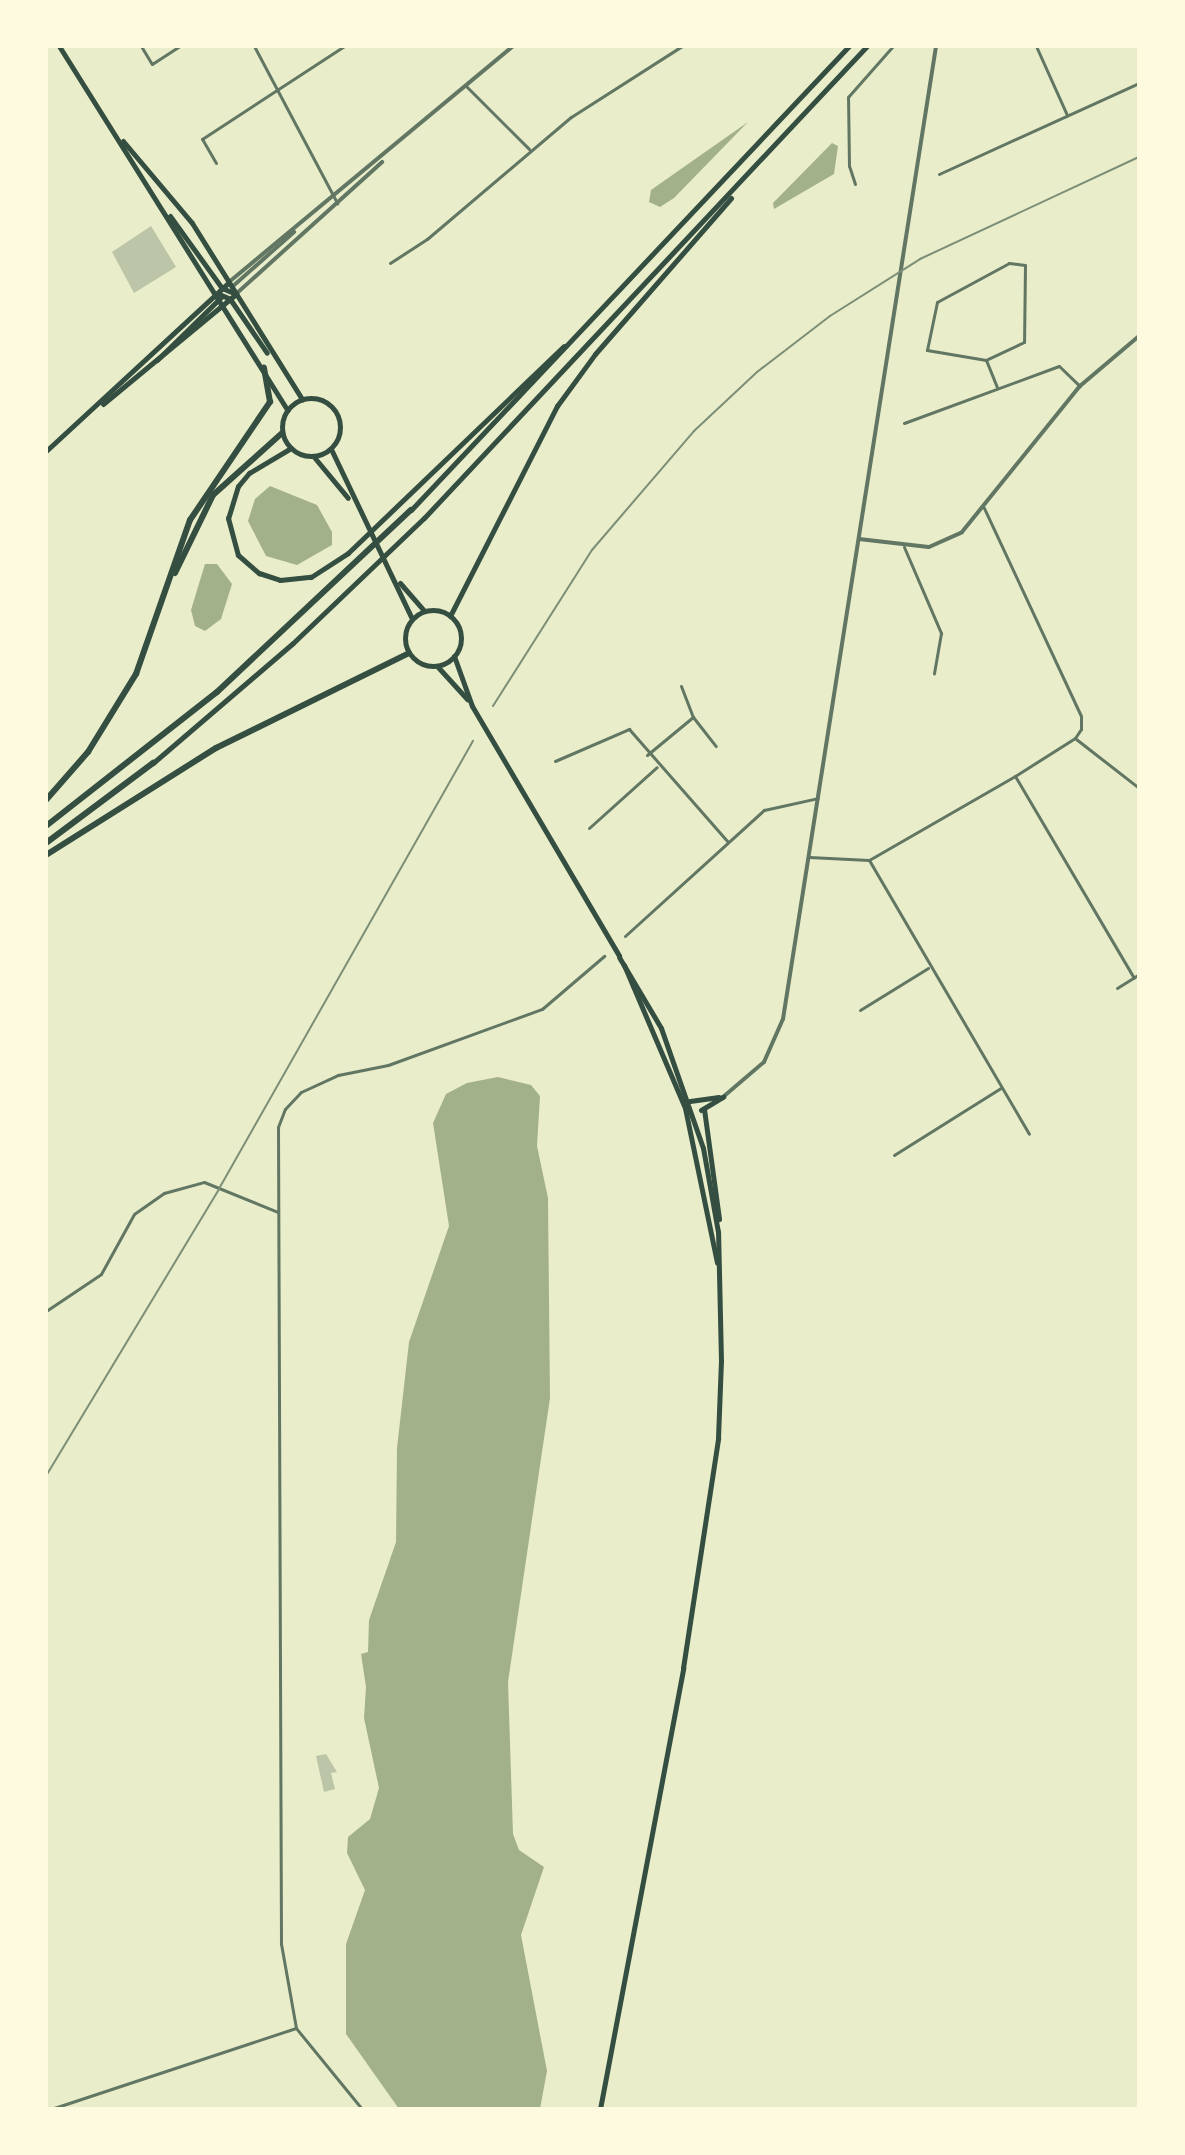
<!DOCTYPE html>
<style>
body{margin:0}
#map{position:relative;width:1185px;height:2155px;overflow:hidden;background:#e9edc9;font-family:Commissioner,sans-serif}
div>[style]{position:absolute}
.water>*{inset:0;background:#a3b18a}
.building>*{inset:0;background:#bcc5a7}
.minor>*{height:3px;margin:-1.5px;padding:0 1.5px;transform-origin:1.5px;border-radius:1.5px;background:#617663}
.tertiary>*{height:4px;margin:-2px;padding:0 2px;transform-origin:2px;border-radius:2px;background:#617663}
.secondary>*{height:5px;margin:-2.5px;padding:0 2.5px;transform-origin:2.5px;border-radius:2.5px;background:#344e41}
.primary>*{height:5px;margin:-2.5px;padding:0 2.5px;transform-origin:2.5px;border-radius:2.5px;background:#344e41}
.primary>.ring{margin:-2.5px;padding:0;box-sizing:content-box;background:none;border:5px solid #344e41;border-radius:50%}
.motorway>*{height:6px;margin:-3px;padding:0 3px;transform-origin:3px;border-radius:3px;background:#344e41}
.rail>*{height:2px;margin:-1px;padding:0 1px;transform-origin:1px;border-radius:1px;background:#7c8e77}
span{translate:-50% -50%;white-space:nowrap;text-align:center;line-height:1.15;-webkit-text-stroke:8px #fefae0;paint-order:stroke}
.frame{position:absolute;inset:0;border:48px solid #fefae0;pointer-events:none}
</style>
<div id="map">
<div class="water">
<i style="clip-path:polygon(748px 122px,674px 198px,660px 207px,649px 202px,651px 190px)"></i>
<i style="clip-path:polygon(832px 143px,838px 146px,834px 174px,774px 209px,773px 203px)"></i>
<i style="clip-path:polygon(270px 486px,317px 505px,332px 532px,332px 545px,297px 565px,266px 556px,248px 521px,255px 499px)"></i>
<i style="clip-path:polygon(205px 564px,217px 564px,232px 584px,221px 619px,205px 631px,195px 626px,191px 610px)"></i>
<i style="clip-path:polygon(498px 1077px,531px 1085px,540px 1096px,537px 1146px,548px 1198px,550px 1398px,508px 1682px,513px 1834px,519px 1850px,544px 1867px,521px 1935px,547px 2071px,540px 2109px,399px 2109px,346px 2034px,346px 1944px,365px 1890px,347px 1853px,348px 1837px,370px 1819px,379px 1788px,364px 1718px,366px 1687px,361px 1654px,368px 1652px,369px 1620px,396px 1542px,397px 1448px,409px 1342px,449px 1226px,433px 1123px,446px 1094px,467px 1083px)"></i>
</div>
<div class="building">
<i style="clip-path:polygon(151px 226px,176px 267px,134px 293px,112px 252px)"></i>
<i style="clip-path:polygon(326px 1754px,337px 1772px,331px 1773px,335px 1789px,324px 1792px,316px 1756px)"></i>
</div>
<div class="minor">
<i style="left:141px;top:46px;width:21px;rotate:59deg"></i>
<i style="left:152px;top:64px;width:33px;rotate:-33deg"></i>
<i style="left:254px;top:46px;width:178px;rotate:62.1deg"></i>
<i style="left:1036px;top:46px;width:76px;rotate:65.8deg"></i>
<i style="left:466px;top:86px;width:89px;rotate:45deg"></i>
<i style="left:216px;top:163px;width:28px;rotate:-120deg"></i>
<i style="left:202px;top:139px;width:170px;rotate:-33.2deg"></i>
<i style="left:939px;top:174px;width:220px;rotate:-24.5deg"></i>
<i style="left:855px;top:184px;width:19px;rotate:-108deg"></i>
<i style="left:849px;top:166px;width:69px;rotate:-90.8deg"></i>
<i style="left:848px;top:97px;width:68px;rotate:-48.6deg"></i>
<i style="left:390px;top:263px;width:44px;rotate:-33deg"></i>
<i style="left:427px;top:239px;width:189px;rotate:-40.3deg"></i>
<i style="left:571px;top:117px;width:132px;rotate:-32.6deg"></i>
<i style="left:986px;top:360px;width:60px;rotate:-170.4deg"></i>
<i style="left:927px;top:350px;width:49px;rotate:-78.2deg"></i>
<i style="left:937px;top:302px;width:82px;rotate:-28.4deg"></i>
<i style="left:1009px;top:263px;width:16px;rotate:7deg"></i>
<i style="left:1025px;top:265px;width:77px;rotate:90.7deg"></i>
<i style="left:1024px;top:342px;width:42px;rotate:154.7deg"></i>
<i style="left:986px;top:360px;width:29px;rotate:68deg"></i>
<i style="left:904px;top:423px;width:165px;rotate:-20.2deg"></i>
<i style="left:1059px;top:366px;width:29px;rotate:44deg"></i>
<i style="left:904px;top:547px;width:94px;rotate:66.7deg"></i>
<i style="left:941px;top:633px;width:41px;rotate:99.9deg"></i>
<i style="left:681px;top:686px;width:33px;rotate:69deg"></i>
<i style="left:693px;top:717px;width:37px;rotate:52deg"></i>
<i style="left:1076px;top:739px;width:80px;rotate:37.9deg"></i>
<i style="left:647px;top:755px;width:60px;rotate:-39.6deg"></i>
<i style="left:555px;top:761px;width:81px;rotate:-23.4deg"></i>
<i style="left:629px;top:729px;width:150px;rotate:48.8deg"></i>
<i style="left:1015px;top:776px;width:234px;rotate:59.5deg"></i>
<i style="left:589px;top:828px;width:91px;rotate:-41.9deg"></i>
<i style="left:809px;top:857px;width:60px;rotate:2.9deg"></i>
<i style="left:869px;top:860px;width:168px;rotate:-29.9deg"></i>
<i style="left:1015px;top:776px;width:71px;rotate:-32.3deg"></i>
<i style="left:1075px;top:738px;width:11px;rotate:-56deg"></i>
<i style="left:1081px;top:729px;width:13px;rotate:-90deg"></i>
<i style="left:1081px;top:716px;width:230px;rotate:-115deg"></i>
<i style="left:869px;top:860px;width:317px;rotate:59.7deg"></i>
<i style="left:625px;top:936px;width:188px;rotate:-42.2deg"></i>
<i style="left:764px;top:810px;width:55px;rotate:-12.5deg"></i>
<i style="left:1117px;top:988px;width:26px;rotate:-32deg"></i>
<i style="left:860px;top:1010px;width:80px;rotate:-31.7deg"></i>
<i style="left:894px;top:1155px;width:126px;rotate:-32.1deg"></i>
<i style="left:46px;top:1311px;width:66px;rotate:-33.9deg"></i>
<i style="left:101px;top:1274px;width:68px;rotate:-61.2deg"></i>
<i style="left:134px;top:1214px;width:37px;rotate:-35deg"></i>
<i style="left:164px;top:1193px;width:41px;rotate:-15.4deg"></i>
<i style="left:204px;top:1182px;width:80px;rotate:22.1deg"></i>
<i style="left:51px;top:2109px;width:258px;rotate:-18.3deg"></i>
<i style="left:362px;top:2109px;width:104px;rotate:-129.2deg"></i>
<i style="left:296px;top:2028px;width:85px;rotate:-100.1deg"></i>
<i style="left:281px;top:1944px;width:817px;rotate:-90.21deg"></i>
<i style="left:278px;top:1127px;width:19px;rotate:-69deg"></i>
<i style="left:285px;top:1109px;width:23px;rotate:-47deg"></i>
<i style="left:301px;top:1092px;width:41px;rotate:-24.7deg"></i>
<i style="left:338px;top:1075px;width:51px;rotate:-11.3deg"></i>
<i style="left:388px;top:1065px;width:164px;rotate:-20deg"></i>
<i style="left:542px;top:1009px;width:82px;rotate:-40.5deg"></i>
</div>
<div class="tertiary">
<i style="left:229px;top:282px;width:369px;rotate:-39.7deg"></i>
<i style="left:232px;top:287px;width:83px;rotate:-41.6deg"></i>
<i style="left:236px;top:294px;width:197px;rotate:-42.1deg"></i>
<i style="left:859px;top:539px;width:70px;rotate:6.5deg"></i>
<i style="left:929px;top:547px;width:36px;rotate:-24deg"></i>
<i style="left:962px;top:532px;width:188px;rotate:-51.1deg"></i>
<i style="left:1080px;top:386px;width:77px;rotate:-40.3deg"></i>
<i style="left:723px;top:1097px;width:54px;rotate:-40.5deg"></i>
<i style="left:764px;top:1062px;width:47px;rotate:-66.2deg"></i>
<i style="left:783px;top:1019px;width:985px;rotate:-81.06deg"></i>
</div>
<div class="secondary">
<i style="left:59px;top:46px;width:430px;rotate:57.9deg"></i>
<i style="left:123px;top:141px;width:107px;rotate:49.9deg"></i>
<i style="left:192px;top:223px;width:208px;rotate:58deg"></i>
<i style="left:170px;top:216px;width:89px;rotate:54.2deg"></i>
<i style="left:222px;top:288px;width:15px;rotate:23deg"></i>
<i style="left:219px;top:294px;width:12px;rotate:24deg"></i>
<i style="left:230px;top:299px;width:65px;rotate:55.6deg"></i>
<i style="left:157px;top:360px;width:90px;rotate:-44.5deg"></i>
<i style="left:103px;top:404px;width:173px;rotate:-39.6deg"></i>
<i style="left:46px;top:451px;width:249px;rotate:-42.7deg"></i>
</div>
<div class="primary">
<i class="ring" style="left:282px;top:398px;width:53px;height:53px"></i>
<i style="left:291px;top:448px;width:49px;rotate:149.2deg"></i>
<i style="left:249px;top:473px;width:17px;rotate:130deg"></i>
<i style="left:238px;top:486px;width:34px;rotate:107deg"></i>
<i style="left:228px;top:518px;width:38px;rotate:75deg"></i>
<i style="left:238px;top:555px;width:28px;rotate:41deg"></i>
<i style="left:259px;top:573px;width:22px;rotate:18deg"></i>
<i style="left:280px;top:580px;width:31px;rotate:-6deg"></i>
<i style="left:311px;top:577px;width:44px;rotate:-33deg"></i>
<i style="left:348px;top:553px;width:299px;rotate:-43.8deg"></i>
<i style="left:331px;top:449px;width:188px;rotate:64.5deg"></i>
<i style="left:314px;top:457px;width:53px;rotate:50.3deg"></i>
<i style="left:411px;top:510px;width:638px;rotate:-46.65deg"></i>
<i style="left:400px;top:583px;width:37px;rotate:49deg"></i>
<i class="ring" style="left:405px;top:610px;width:51px;height:51px"></i>
<i style="left:450px;top:616px;width:236px;rotate:-63deg"></i>
<i style="left:557px;top:406px;width:64px;rotate:-53.8deg"></i>
<i style="left:595px;top:354px;width:207px;rotate:-48.9deg"></i>
<i style="left:454px;top:656px;width:53px;rotate:70.2deg"></i>
<i style="left:472px;top:706px;width:290px;rotate:59.5deg"></i>
<i style="left:437px;top:666px;width:45px;rotate:47.7deg"></i>
<i style="left:153px;top:763px;width:184px;rotate:-40.6deg"></i>
<i style="left:293px;top:643px;width:181px;rotate:-43.7deg"></i>
<i style="left:424px;top:518px;width:647px;rotate:-46.82deg"></i>
<i style="left:624px;top:965px;width:155px;rotate:66.9deg"></i>
<i style="left:685px;top:1108px;width:158px;rotate:78.3deg"></i>
<i style="left:690px;top:1101px;width:29px;rotate:-8deg"></i>
<i style="left:704px;top:1109px;width:111px;rotate:82.2deg"></i>
<i style="left:701px;top:1110px;width:26px;rotate:-31deg"></i>
<i style="left:600px;top:2109px;width:449px;rotate:-79.3deg"></i>
<i style="left:683px;top:1668px;width:233px;rotate:-81.3deg"></i>
<i style="left:718px;top:1438px;width:77px;rotate:-87.8deg"></i>
<i style="left:721px;top:1361px;width:129px;rotate:-91.3deg"></i>
<i style="left:718px;top:1232px;width:85px;rotate:-100.1deg"></i>
<i style="left:703px;top:1148px;width:127px;rotate:-109.3deg"></i>
<i style="left:661px;top:1028px;width:82px;rotate:-120.6deg"></i>
</div>
<div class="motorway">
<i style="left:175px;top:573px;width:87px;rotate:-64deg"></i>
<i style="left:213px;top:495px;width:93px;rotate:-41.9deg"></i>
<i style="left:46px;top:800px;width:64px;rotate:-48.8deg"></i>
<i style="left:88px;top:752px;width:92px;rotate:-58.4deg"></i>
<i style="left:136px;top:674px;width:163px;rotate:-70.7deg"></i>
<i style="left:190px;top:520px;width:143px;rotate:-55.9deg"></i>
<i style="left:270px;top:402px;width:35px;rotate:-100deg"></i>
<i style="left:46px;top:826px;width:217px;rotate:-38.1deg"></i>
<i style="left:217px;top:692px;width:266px;rotate:-43.2deg"></i>
<i style="left:46px;top:843px;width:134px;rotate:-36.8deg"></i>
<i style="left:46px;top:855px;width:201px;rotate:-32.2deg"></i>
<i style="left:216px;top:748px;width:215px;rotate:-26.2deg"></i>
</div>
<div class="rail">
<i style="left:493px;top:706px;width:185px;rotate:-57.6deg"></i>
<i style="left:592px;top:550px;width:157px;rotate:-49.4deg"></i>
<i style="left:694px;top:431px;width:86px;rotate:-43.1deg"></i>
<i style="left:757px;top:372px;width:92px;rotate:-37.5deg"></i>
<i style="left:830px;top:316px;width:107px;rotate:-32.3deg"></i>
<i style="left:920px;top:259px;width:242px;rotate:-25deg"></i>
<i style="left:46px;top:1476px;width:337px;rotate:-58.9deg"></i>
<i style="left:220px;top:1187px;width:513px;rotate:-60.44deg"></i>
</div>
<div class="frame"></div>
</div>
